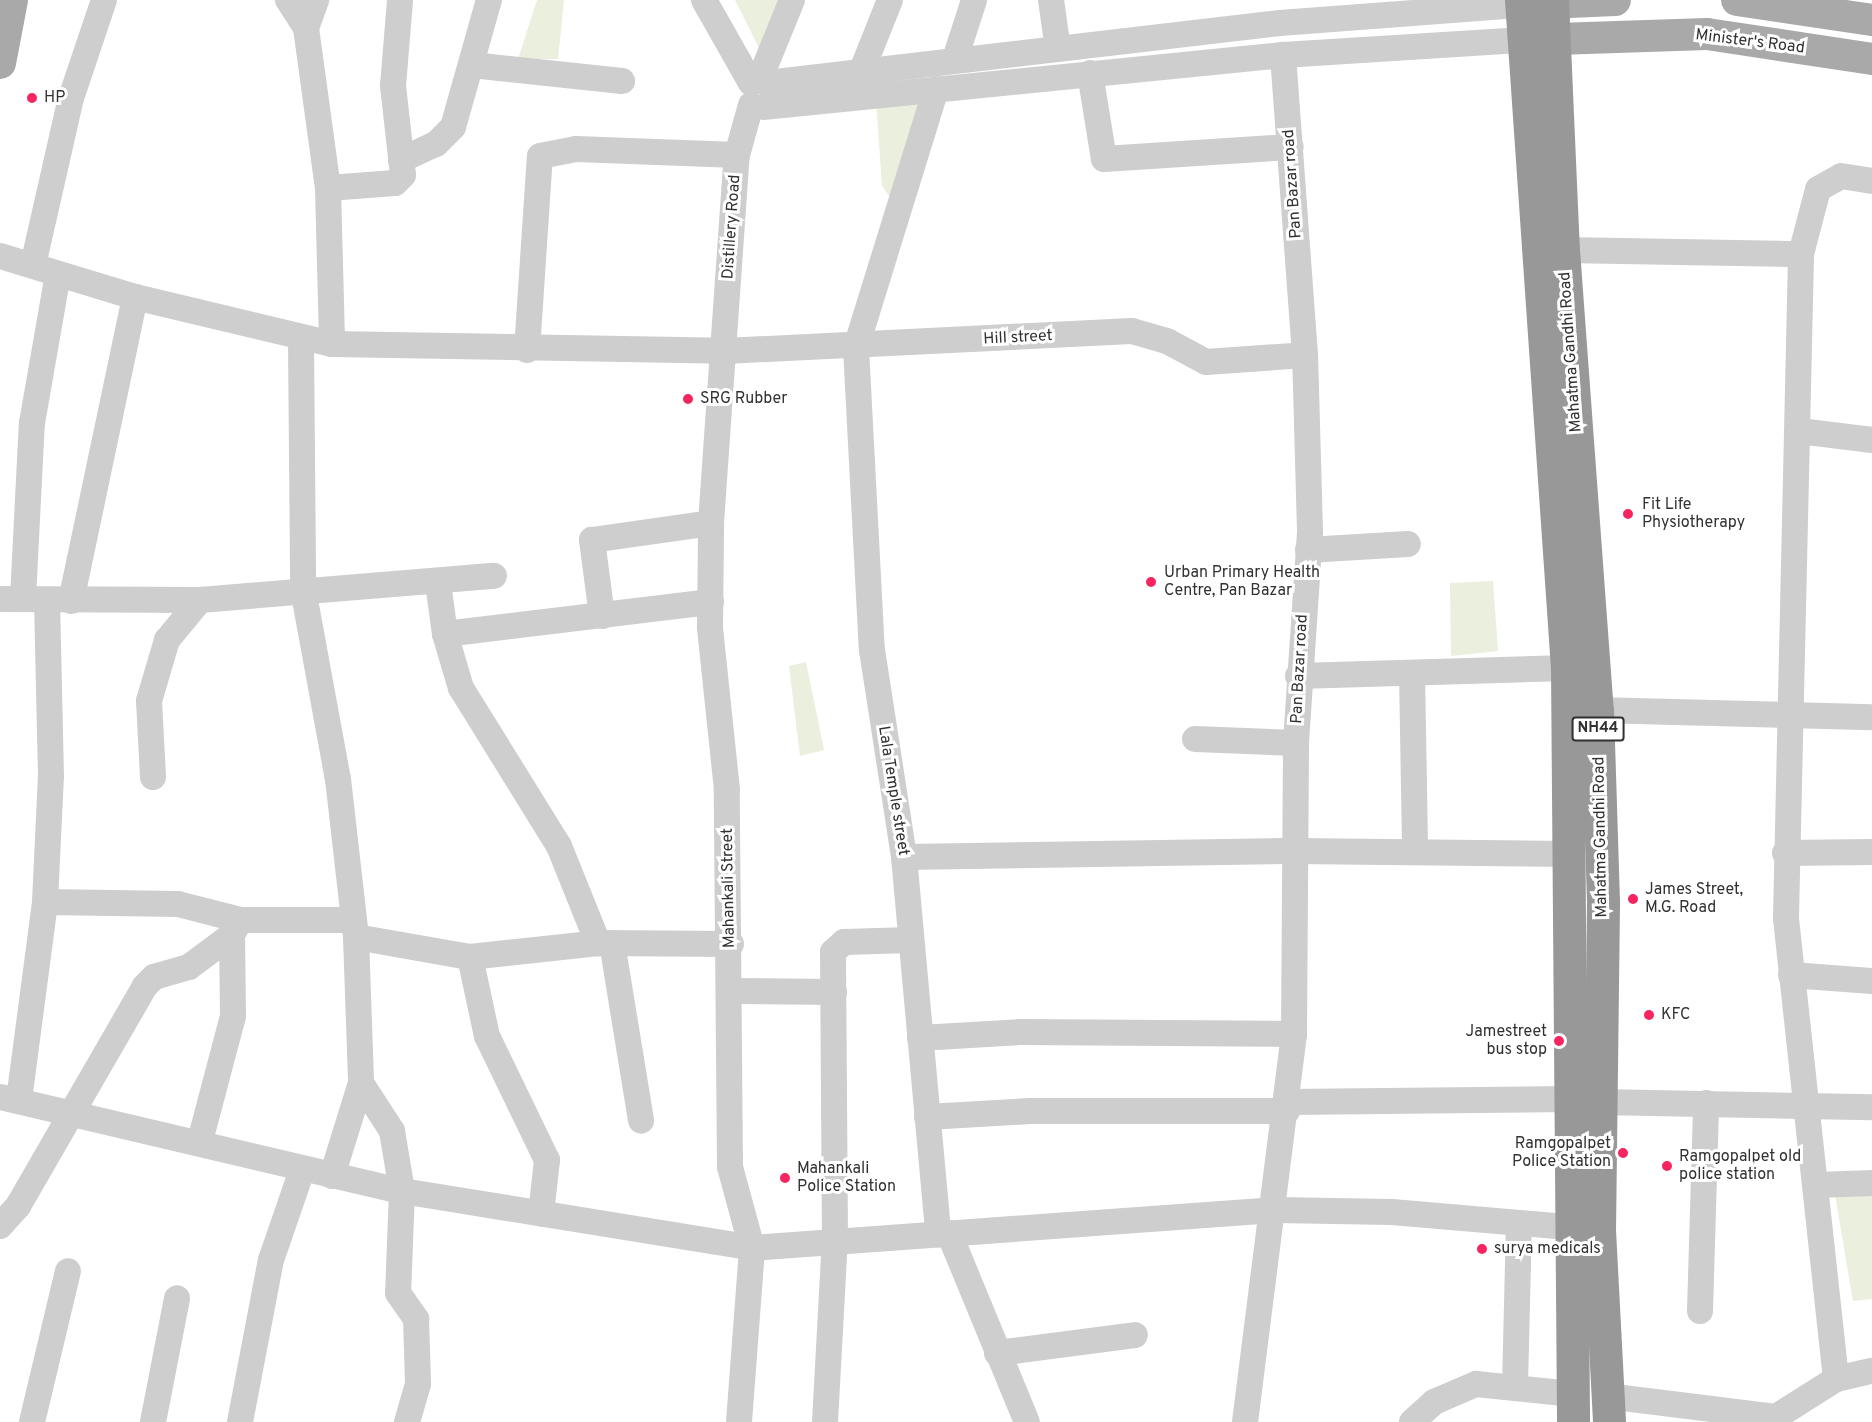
<!DOCTYPE html>
<style>
body{margin:0}
#map{position:relative;width:1872px;height:1422px;overflow:hidden;background:#fff;font-family:Overpass,sans-serif}
div>[style]{position:absolute}
.green>*{inset:0;background:#eaefde}
.minor>*{height:26px;margin:-13px;padding:0 13px;transform-origin:13px;border-radius:13px;background:#cecece}
.major>*{height:32px;margin:-16px;padding:0 16px;transform-origin:16px;border-radius:16px;background:#a9a9a9}
.highway>*{height:33px;margin:-16.5px;padding:0 16.5px;transform-origin:16.5px;border-radius:16.5px;background:#989898}
.dots>*{width:16px;height:16px;translate:-50% -50%;box-sizing:border-box;border:3px solid #fff;border-radius:50%}
span{translate:-50% -50%;white-space:nowrap;text-align:center;line-height:1.15;-webkit-text-stroke:6px #fff;paint-order:stroke}
.shield-label span{padding:2px 4px;background:#fff;border:2px solid;border-radius:4px;-webkit-text-stroke-width:0}
.shield-label{font-size:15px;color:#313131;font-weight:700}
.street-label{font-size:16px;color:#313131}
.poi-label{font-size:16px;color:#313131}
.left{translate:0 -50%;text-align:left}
.right{translate:-100% -50%;text-align:right}
</style>
<div id="map">
<div class="green">
<i style="clip-path:polygon(537px 0,564px 0,558px 59px,518px 59px)"></i>
<i style="clip-path:polygon(735px 0,780px 0,760px 50px)"></i>
<i style="clip-path:polygon(930px 96px,900px 211px,882px 186px,876px 100px)"></i>
<i style="clip-path:polygon(1493px 581px,1498px 651px,1451px 656px,1450px 583px)"></i>
<i style="clip-path:polygon(806px 662px,824px 750px,800px 756px,789px 666px)"></i>
<i style="clip-path:polygon(1872px 1190px,1872px 1299px,1853px 1301px,1835px 1195px)"></i>
</div>
<div class="minor">
<i style="left:288px;top:0;width:33px;rotate:57deg"></i>
<i style="left:306px;top:28px;width:162px;rotate:82.2deg"></i>
<i style="left:328px;top:188px;width:156px;rotate:88.5deg"></i>
<i style="left:704px;top:0;width:95px;rotate:60.5deg"></i>
<i style="left:1051px;top:0;width:49px;rotate:81.9deg"></i>
<i style="left:306px;top:28px;width:30px;rotate:-70deg"></i>
<i style="left:955px;top:59px;width:62px;rotate:-72.1deg"></i>
<i style="left:472px;top:65px;width:151px;rotate:6.1deg"></i>
<i style="left:1090px;top:73px;width:87px;rotate:80.8deg"></i>
<i style="left:1104px;top:159px;width:187px;rotate:-3.7deg"></i>
<i style="left:759px;top:81px;width:87px;rotate:-67.8deg"></i>
<i style="left:767px;top:83px;width:516px;rotate:-6.67deg"></i>
<i style="left:1280px;top:23px;width:242px;rotate:-4.3deg"></i>
<i style="left:864px;top:84px;width:14px;rotate:-98deg"></i>
<i style="left:862px;top:70px;width:75px;rotate:-68.2deg"></i>
<i style="left:936px;top:89px;width:271px;rotate:107.2deg"></i>
<i style="left:856px;top:348px;width:302px;rotate:87deg"></i>
<i style="left:872px;top:650px;width:209px;rotate:81.2deg"></i>
<i style="left:904px;top:857px;width:379px;rotate:84.8deg"></i>
<i style="left:763px;top:107px;width:523px;rotate:-5.71deg"></i>
<i style="left:1283px;top:55px;width:241px;rotate:-3.6deg"></i>
<i style="left:401px;top:160px;width:38px;rotate:-25deg"></i>
<i style="left:436px;top:144px;width:24px;rotate:-45deg"></i>
<i style="left:453px;top:127px;width:132px;rotate:-74.2deg"></i>
<i style="left:328px;top:188px;width:67px;rotate:-4.3deg"></i>
<i style="left:395px;top:183px;width:11px;rotate:-45deg"></i>
<i style="left:403px;top:175px;width:90px;rotate:-96.4deg"></i>
<i style="left:393px;top:86px;width:86px;rotate:-85.3deg"></i>
<i style="left:1563px;top:250px;width:238px;rotate:1deg"></i>
<i style="left:0;top:256px;width:141px;rotate:16.9deg"></i>
<i style="left:135px;top:297px;width:203px;rotate:13.4deg"></i>
<i style="left:332px;top:344px;width:392px;rotate:1deg"></i>
<i style="left:724px;top:351px;width:408px;rotate:-2.8deg"></i>
<i style="left:1132px;top:331px;width:36px;rotate:16deg"></i>
<i style="left:1167px;top:341px;width:44px;rotate:28.3deg"></i>
<i style="left:1206px;top:362px;width:99px;rotate:-4deg"></i>
<i style="left:33px;top:265px;width:171px;rotate:-77.2deg"></i>
<i style="left:71px;top:98px;width:103px;rotate:-71.4deg"></i>
<i style="left:301px;top:341px;width:248px;rotate:89.5deg"></i>
<i style="left:303px;top:589px;width:193px;rotate:79.6deg"></i>
<i style="left:338px;top:779px;width:159px;rotate:83.5deg"></i>
<i style="left:356px;top:937px;width:146px;rotate:88deg"></i>
<i style="left:361px;top:1083px;width:57px;rotate:57.1deg"></i>
<i style="left:392px;top:1131px;width:61px;rotate:80.5deg"></i>
<i style="left:402px;top:1191px;width:102px;rotate:92.2deg"></i>
<i style="left:398px;top:1293px;width:32px;rotate:55deg"></i>
<i style="left:416px;top:1319px;width:65px;rotate:88.2deg"></i>
<i style="left:418px;top:1384px;width:40px;rotate:106deg"></i>
<i style="left:527px;top:350px;width:194px;rotate:-86.2deg"></i>
<i style="left:540px;top:156px;width:37px;rotate:-11deg"></i>
<i style="left:576px;top:149px;width:161px;rotate:2.1deg"></i>
<i style="left:1799px;top:431px;width:74px;rotate:7deg"></i>
<i style="left:1308px;top:550px;width:100px;rotate:-3.4deg"></i>
<i style="left:438px;top:583px;width:51px;rotate:82.2deg"></i>
<i style="left:445px;top:634px;width:56px;rotate:73.5deg"></i>
<i style="left:461px;top:688px;width:186px;rotate:58.2deg"></i>
<i style="left:559px;top:846px;width:105px;rotate:68.1deg"></i>
<i style="left:23px;top:598px;width:175px;rotate:-87.1deg"></i>
<i style="left:32px;top:423px;width:151px;rotate:-80.1deg"></i>
<i style="left:0;top:599px;width:200px;rotate:0.3deg"></i>
<i style="left:200px;top:600px;width:295px;rotate:-4.7deg"></i>
<i style="left:71px;top:601px;width:311px;rotate:-78.1deg"></i>
<i style="left:602px;top:616px;width:77px;rotate:-97.5deg"></i>
<i style="left:592px;top:540px;width:120px;rotate:-8.1deg"></i>
<i style="left:445px;top:634px;width:268px;rotate:-6.9deg"></i>
<i style="left:1412px;top:673px;width:178px;rotate:89deg"></i>
<i style="left:1298px;top:676px;width:269px;rotate:-1.7deg"></i>
<i style="left:1597px;top:710px;width:275px;rotate:1.5deg"></i>
<i style="left:1195px;top:739px;width:101px;rotate:2.3deg"></i>
<i style="left:153px;top:777px;width:76px;rotate:-93deg"></i>
<i style="left:149px;top:701px;width:64px;rotate:-73.6deg"></i>
<i style="left:167px;top:640px;width:52px;rotate:-50.5deg"></i>
<i style="left:1785px;top:853px;width:87px;rotate:-0.7deg"></i>
<i style="left:904px;top:857px;width:391px;rotate:-0.9deg"></i>
<i style="left:1295px;top:851px;width:276px;rotate:0.6deg"></i>
<i style="left:45px;top:902px;width:133px;rotate:0.9deg"></i>
<i style="left:178px;top:904px;width:65px;rotate:14.3deg"></i>
<i style="left:241px;top:920px;width:112px"></i>
<i style="left:356px;top:937px;width:116px;rotate:10deg"></i>
<i style="left:470px;top:957px;width:129px;rotate:-6.2deg"></i>
<i style="left:598px;top:943px;width:133px;rotate:0.4deg"></i>
<i style="left:612px;top:943px;width:180px;rotate:80.7deg"></i>
<i style="left:470px;top:957px;width:81px;rotate:77.9deg"></i>
<i style="left:487px;top:1036px;width:138px;rotate:64.2deg"></i>
<i style="left:547px;top:1160px;width:54px;rotate:96.3deg"></i>
<i style="left:1791px;top:975px;width:81px;rotate:4.2deg"></i>
<i style="left:731px;top:991px;width:103px;rotate:0.6deg"></i>
<i style="left:920px;top:1038px;width:100px;rotate:-3.4deg"></i>
<i style="left:1020px;top:1032px;width:274px;rotate:0.4deg"></i>
<i style="left:0;top:1097px;width:413px;rotate:13.2deg"></i>
<i style="left:402px;top:1191px;width:355px;rotate:9.2deg"></i>
<i style="left:752px;top:1248px;width:524px;rotate:-4.16deg"></i>
<i style="left:1275px;top:1210px;width:117px;rotate:1deg"></i>
<i style="left:1392px;top:1212px;width:199px;rotate:4.9deg"></i>
<i style="left:19px;top:1100px;width:200px;rotate:-82.5deg"></i>
<i style="left:45px;top:902px;width:125px;rotate:-87.3deg"></i>
<i style="left:51px;top:777px;width:177px;rotate:-91.3deg"></i>
<i style="left:1289px;top:1102px;width:283px;rotate:-0.6deg"></i>
<i style="left:1600px;top:1102px;width:272px;rotate:1.1deg"></i>
<i style="left:927px;top:1117px;width:103px;rotate:-3.3deg"></i>
<i style="left:1030px;top:1111px;width:257px"></i>
<i style="left:200px;top:1141px;width:129px;rotate:-75.2deg"></i>
<i style="left:233px;top:1016px;width:81px;rotate:-90.7deg"></i>
<i style="left:232px;top:935px;width:15px;rotate:-62deg"></i>
<i style="left:332px;top:1176px;width:97px;rotate:-72.7deg"></i>
<i style="left:1818px;top:1185px;width:54px;rotate:-2.1deg"></i>
<i style="left:0;top:1226px;width:27px;rotate:-48deg"></i>
<i style="left:18px;top:1206px;width:254px;rotate:-60deg"></i>
<i style="left:145px;top:986px;width:13px;rotate:-45deg"></i>
<i style="left:154px;top:977px;width:36px;rotate:-16deg"></i>
<i style="left:189px;top:967px;width:54px;rotate:-36.7deg"></i>
<i style="left:949px;top:1233px;width:204px;rotate:67.6deg"></i>
<i style="left:1700px;top:1311px;width:208px;rotate:-88.3deg"></i>
<i style="left:997px;top:1353px;width:139px;rotate:-7.4deg"></i>
<i style="left:1836px;top:1379px;width:465px;rotate:-96.2deg"></i>
<i style="left:1786px;top:917px;width:663px;rotate:-88.7deg"></i>
<i style="left:1801px;top:254px;width:67px;rotate:-75.3deg"></i>
<i style="left:1818px;top:189px;width:26px;rotate:-29deg"></i>
<i style="left:1841px;top:176px;width:31px;rotate:9deg"></i>
<i style="left:1515px;top:1386px;width:163px;rotate:-88.6deg"></i>
<i style="left:1607px;top:1396px;width:170px;rotate:7.1deg"></i>
<i style="left:1776px;top:1417px;width:71px;rotate:-32.3deg"></i>
<i style="left:1836px;top:1379px;width:37px;rotate:-13deg"></i>
<i style="left:32px;top:1422px;width:155px;rotate:-76.6deg"></i>
<i style="left:153px;top:1422px;width:126px;rotate:-79deg"></i>
<i style="left:240px;top:1422px;width:165px;rotate:-79.2deg"></i>
<i style="left:271px;top:1260px;width:95px;rotate:-71deg"></i>
<i style="left:739px;top:1422px;width:174px;rotate:-85.7deg"></i>
<i style="left:752px;top:1248px;width:84px;rotate:-105.2deg"></i>
<i style="left:730px;top:1167px;width:377px;rotate:-90.5deg"></i>
<i style="left:727px;top:790px;width:164px;rotate:-96deg"></i>
<i style="left:710px;top:627px;width:104px;rotate:-89.4deg"></i>
<i style="left:711px;top:523px;width:369px;rotate:-86deg"></i>
<i style="left:737px;top:155px;width:52px;rotate:-74.4deg"></i>
<i style="left:825px;top:1422px;width:182px;rotate:-86.9deg"></i>
<i style="left:835px;top:1240px;width:288px;rotate:-90.4deg"></i>
<i style="left:833px;top:952px;width:15px;rotate:-42deg"></i>
<i style="left:844px;top:942px;width:67px;rotate:-1.7deg"></i>
<i style="left:1245px;top:1422px;width:391px;rotate:-82.8deg"></i>
<i style="left:1294px;top:1034px;width:291px;rotate:-89.6deg"></i>
<i style="left:1296px;top:743px;width:212px;rotate:-86.2deg"></i>
<i style="left:1310px;top:531px;width:176px;rotate:-91.6deg"></i>
<i style="left:1305px;top:355px;width:301px;rotate:-94.2deg"></i>
<i style="left:1412px;top:1422px;width:30px;rotate:-42deg"></i>
<i style="left:1434px;top:1402px;width:46px;rotate:-23.2deg"></i>
<i style="left:1476px;top:1384px;width:97px;rotate:5.9deg"></i>
</div>
<div class="major">
<i style="left:1737px;top:0;width:136px;rotate:8.4deg"></i>
<i style="left:1525px;top:4px;width:90px;rotate:-2.5deg"></i>
<i style="left:1527px;top:40px;width:180px;rotate:-1.9deg"></i>
<i style="left:1707px;top:34px;width:167px;rotate:8.6deg"></i>
<i style="left:0;top:63px;width:64px;rotate:-79.2deg"></i>
</div>
<div class="highway">
<i style="left:1521px;top:0;width:670px;rotate:86.06deg"></i>
<i style="left:1567px;top:668px;width:754px;rotate:89.54deg"></i>
<i style="left:1552px;top:0;width:250px;rotate:87.5deg"></i>
<i style="left:1563px;top:250px;width:461px;rotate:85.8deg"></i>
<i style="left:1597px;top:710px;width:194px;rotate:88.2deg"></i>
<i style="left:1603px;top:904px;width:326px;rotate:90.7deg"></i>
<i style="left:1599px;top:1230px;width:192px;rotate:87deg"></i>
</div>
<div class="dots">
<i style="left:32px;top:98px;background:#f62560"></i>
<i style="left:688px;top:399px;background:#f62560"></i>
<i style="left:1628px;top:514px;background:#f62560"></i>
<i style="left:1151px;top:582px;background:#f62560"></i>
<i style="left:1633px;top:899px;background:#f62560"></i>
<i style="left:1649px;top:1015px;background:#f62560"></i>
<i style="left:1559px;top:1041px;background:#f62560"></i>
<i style="left:1623px;top:1153px;background:#f62560"></i>
<i style="left:1667px;top:1166px;background:#f62560"></i>
<i style="left:785px;top:1178px;background:#f62560"></i>
<i style="left:1482px;top:1249px;background:#f62560"></i>
</div>
<div class="shield-label">
<span style="left:1598px;top:729px">NH44</span>
</div>
<div class="street-label">
<span style="left:1750px;top:42px;rotate:7deg">Minister's Road</span>
<span style="left:1293px;top:184px;rotate:-94deg">Pan Bazar road</span>
<span style="left:732px;top:227px;rotate:-86deg">Distillery Road</span>
<span style="left:1018px;top:338px;rotate:-3deg">Hill street</span>
<span style="left:1571px;top:352px;rotate:-94deg">Mahatma Gandhi Road</span>
<span style="left:1300px;top:669px;rotate:-87deg">Pan Bazar road</span>
<span style="left:893px;top:791px;rotate:81deg">Lala Temple street</span>
<span style="left:1601px;top:837px;rotate:-91deg">Mahatma Gandhi Road</span>
<span style="left:729px;top:888px;rotate:-91deg">Mahankali Street</span>
</div>
<div class="poi-label">
<span class="left" style="left:44px;top:98px">HP</span>
<span class="left" style="left:700px;top:399px">SRG Rubber</span>
<span class="left" style="left:1642px;top:514px">Fit Life<br>Physiotherapy</span>
<span class="left" style="left:1164px;top:582px">Urban Primary Health<br>Centre, Pan Bazar</span>
<span class="left" style="left:1645px;top:899px">James Street,<br>M.G. Road</span>
<span class="left" style="left:1661px;top:1015px">KFC</span>
<span class="right" style="left:1547px;top:1041px">Jamestreet<br>bus stop</span>
<span class="right" style="left:1611px;top:1153px">Ramgopalpet<br>Police Station</span>
<span class="left" style="left:1679px;top:1166px">Ramgopalpet old<br>police station</span>
<span class="left" style="left:797px;top:1178px">Mahankali<br>Police Station</span>
<span class="left" style="left:1494px;top:1249px">surya medicals</span>
</div>
</div>
